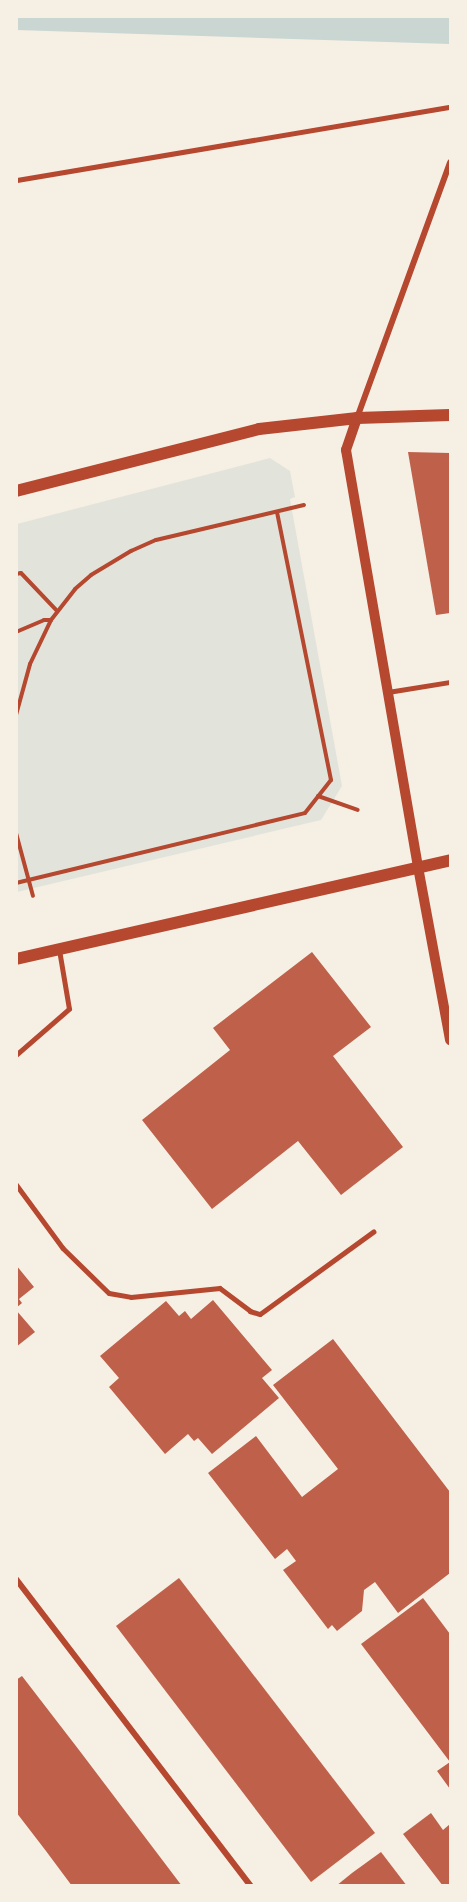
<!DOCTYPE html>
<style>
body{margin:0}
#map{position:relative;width:467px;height:1902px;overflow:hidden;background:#f6efe4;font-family:Manrope,sans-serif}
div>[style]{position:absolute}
.green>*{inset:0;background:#e2e4dc}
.water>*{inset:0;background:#c9d6d2}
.building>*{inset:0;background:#bf614a}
.path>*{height:4px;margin:-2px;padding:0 2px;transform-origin:2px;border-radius:2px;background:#b5482f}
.service>*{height:4.5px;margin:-2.25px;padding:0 2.25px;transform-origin:2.25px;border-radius:2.25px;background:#b5482f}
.minor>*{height:6px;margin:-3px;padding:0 3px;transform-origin:3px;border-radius:3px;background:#b5482f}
.tertiary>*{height:10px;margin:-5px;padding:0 5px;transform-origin:5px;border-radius:5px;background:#b5482f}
.secondary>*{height:12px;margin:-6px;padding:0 6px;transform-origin:6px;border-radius:6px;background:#b5482f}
span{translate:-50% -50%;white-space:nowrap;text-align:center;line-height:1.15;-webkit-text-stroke:4.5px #f6efe4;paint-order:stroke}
.frame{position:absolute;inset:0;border:18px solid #f6efe4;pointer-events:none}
</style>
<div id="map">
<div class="green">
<i style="clip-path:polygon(270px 458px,290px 471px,295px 497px,290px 499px,342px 786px,321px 820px,17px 892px,17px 524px)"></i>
</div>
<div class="water">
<i style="clip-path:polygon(17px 16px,450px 17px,450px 44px,17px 30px)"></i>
</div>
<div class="building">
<i style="clip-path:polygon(408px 452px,450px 453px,450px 613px,436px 615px)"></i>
<i style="clip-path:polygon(312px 952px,371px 1027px,333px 1056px,403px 1147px,341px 1195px,298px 1141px,212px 1209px,142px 1120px,230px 1050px,213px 1028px)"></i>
<i style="clip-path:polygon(16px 1265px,34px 1287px,19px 1299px,22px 1303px,16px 1308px)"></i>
<i style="clip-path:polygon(213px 1300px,272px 1370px,262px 1378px,279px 1398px,212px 1454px,198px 1438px,194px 1441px,188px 1434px,165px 1454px,109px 1387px,119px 1378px,100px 1356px,166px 1301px,179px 1316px,185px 1311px,191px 1319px)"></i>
<i style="clip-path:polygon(16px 1310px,35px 1332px,16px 1347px)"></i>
<i style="clip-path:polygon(333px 1339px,450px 1492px,450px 1573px,398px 1613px,375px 1582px,364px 1590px,362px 1611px,337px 1631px,332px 1625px,328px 1629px,283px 1570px,296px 1561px,287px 1549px,275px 1559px,208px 1473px,256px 1436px,302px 1497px,338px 1469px,273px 1385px)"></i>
<i style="clip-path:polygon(179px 1578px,375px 1833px,311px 1882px,116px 1626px)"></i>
<i style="clip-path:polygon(423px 1598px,450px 1634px,450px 1789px,437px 1771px,450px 1762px,361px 1644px)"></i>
<i style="clip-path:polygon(22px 1676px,79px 1750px,182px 1886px,72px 1886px,46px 1851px,16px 1812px,16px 1680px)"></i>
<i style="clip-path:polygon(431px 1813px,443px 1830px,450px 1824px,450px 1886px,443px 1886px,403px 1834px)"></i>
<i style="clip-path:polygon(381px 1852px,407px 1886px,336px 1886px,352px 1873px)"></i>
</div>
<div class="path">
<i style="left:16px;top:574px;width:5px;rotate:-11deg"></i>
<i style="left:21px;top:573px;width:52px;rotate:46.5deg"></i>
<i style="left:16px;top:632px;width:30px;rotate:-23deg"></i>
<i style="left:44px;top:620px;width:7px"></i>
<i style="left:16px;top:715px;width:53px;rotate:-74.6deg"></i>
<i style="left:30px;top:664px;width:49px;rotate:-64.5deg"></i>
<i style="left:51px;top:620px;width:39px;rotate:-52deg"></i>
<i style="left:75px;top:589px;width:21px;rotate:-41deg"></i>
<i style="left:91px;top:575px;width:47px;rotate:-31deg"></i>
<i style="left:131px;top:551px;width:27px;rotate:-24deg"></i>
<i style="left:156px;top:540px;width:152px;rotate:-13.3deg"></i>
<i style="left:318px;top:796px;width:42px;rotate:19.3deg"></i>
<i style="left:16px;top:833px;width:65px;rotate:74.9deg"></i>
<i style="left:16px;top:883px;width:297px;rotate:-13.6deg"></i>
<i style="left:305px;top:813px;width:42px;rotate:-51.8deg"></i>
<i style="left:331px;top:780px;width:273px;rotate:-101.4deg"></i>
</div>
<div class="service">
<i style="left:17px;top:180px;width:439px;rotate:-9.6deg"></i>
<i style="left:388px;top:692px;width:63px;rotate:-9.2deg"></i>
<i style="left:16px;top:1055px;width:70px;rotate:-41deg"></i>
<i style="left:69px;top:1009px;width:60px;rotate:-99.6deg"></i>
<i style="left:16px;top:1184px;width:79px;rotate:53.7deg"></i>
<i style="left:63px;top:1248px;width:64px;rotate:44.4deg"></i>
<i style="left:109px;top:1293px;width:22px;rotate:10deg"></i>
<i style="left:131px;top:1297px;width:89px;rotate:-5.8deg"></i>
<i style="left:220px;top:1288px;width:38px;rotate:37deg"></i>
<i style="left:250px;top:1311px;width:10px;rotate:17deg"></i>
<i style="left:260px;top:1314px;width:140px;rotate:-36deg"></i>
</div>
<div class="minor">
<i style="left:357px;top:418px;width:272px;rotate:-70deg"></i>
<i style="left:16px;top:1579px;width:387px;rotate:52.6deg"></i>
</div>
<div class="tertiary">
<i style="left:357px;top:418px;width:34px;rotate:109deg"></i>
<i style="left:346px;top:450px;width:423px;rotate:80.2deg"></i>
<i style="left:418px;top:867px;width:176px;rotate:79.5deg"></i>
</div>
<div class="secondary">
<i style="left:16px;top:491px;width:251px;rotate:-14.3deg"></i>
<i style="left:259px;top:429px;width:99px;rotate:-6.4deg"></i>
<i style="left:357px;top:418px;width:93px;rotate:-1.8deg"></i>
<i style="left:16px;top:959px;width:445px;rotate:-12.8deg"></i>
</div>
<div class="frame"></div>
</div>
